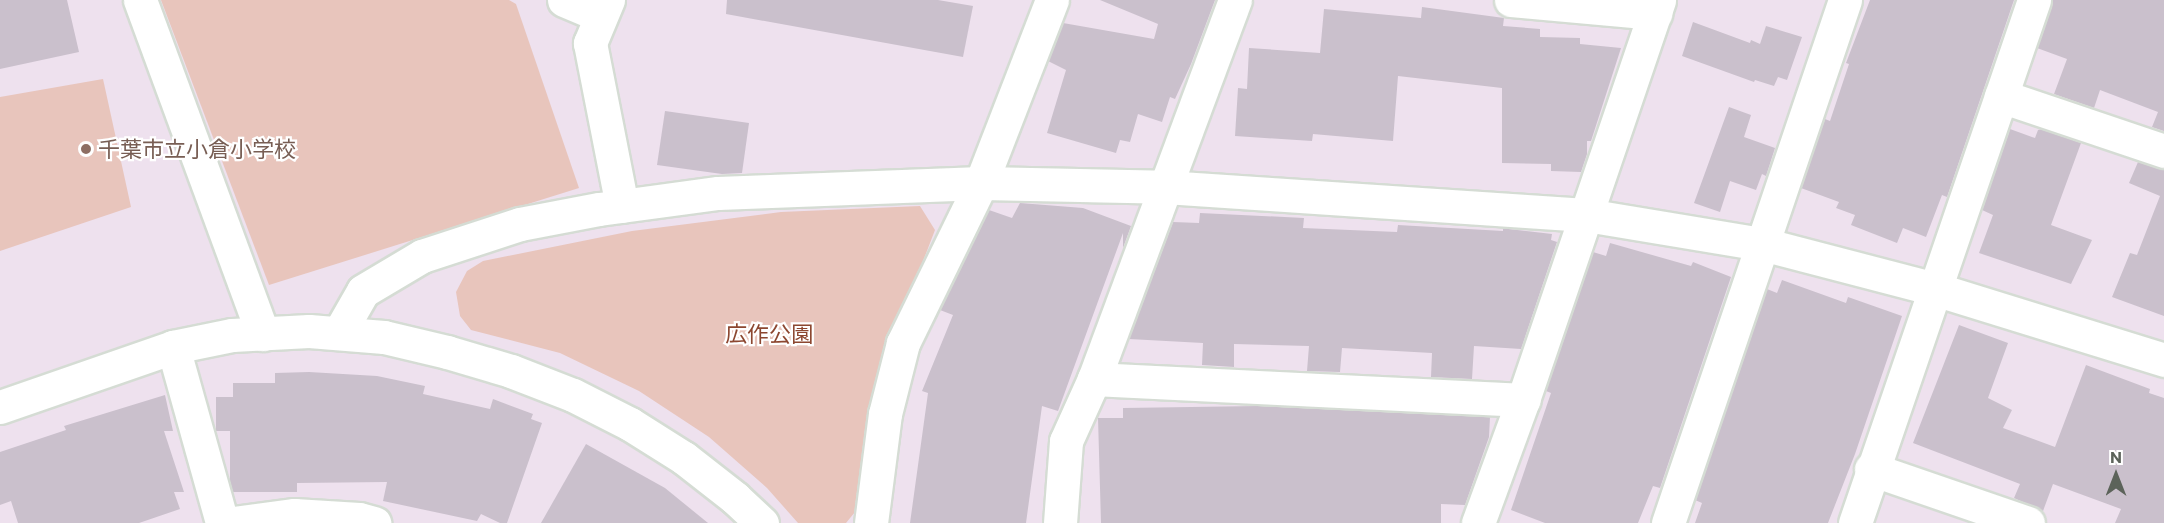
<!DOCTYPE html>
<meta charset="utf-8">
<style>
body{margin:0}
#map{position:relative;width:2164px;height:523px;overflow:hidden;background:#eee1ee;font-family:Commissioner,"Noto Sans JP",sans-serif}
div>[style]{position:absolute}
.green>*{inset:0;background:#e8c5bc}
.building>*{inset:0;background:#cac0cc}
.roads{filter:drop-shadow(2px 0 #d5dcd4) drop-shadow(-2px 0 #d5dcd4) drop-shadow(0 2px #d5dcd4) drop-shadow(0 -2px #d5dcd4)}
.street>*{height:33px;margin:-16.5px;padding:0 16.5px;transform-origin:16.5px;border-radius:16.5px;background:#fff}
.secondary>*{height:33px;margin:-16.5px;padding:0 16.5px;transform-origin:16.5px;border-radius:16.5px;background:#fff}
.dots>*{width:16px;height:16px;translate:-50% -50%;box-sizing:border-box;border:3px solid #fff;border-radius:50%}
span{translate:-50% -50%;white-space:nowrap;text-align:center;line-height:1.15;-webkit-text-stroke:4.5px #fff;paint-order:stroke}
.education-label{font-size:22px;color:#785e54}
.left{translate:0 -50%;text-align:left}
.park-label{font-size:22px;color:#8c4730}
.north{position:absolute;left:2086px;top:445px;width:60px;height:60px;-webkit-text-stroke:4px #fff;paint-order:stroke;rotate:0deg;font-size:16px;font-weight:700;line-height:24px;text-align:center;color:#5c635a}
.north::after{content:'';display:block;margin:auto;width:21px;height:27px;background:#5c635a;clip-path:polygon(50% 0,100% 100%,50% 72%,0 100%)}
</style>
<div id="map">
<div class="green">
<i style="clip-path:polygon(161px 0,509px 0,516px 4px,579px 188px,269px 285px)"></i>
<i style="clip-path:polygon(103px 79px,131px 207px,0 251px,0 97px)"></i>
<i style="clip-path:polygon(920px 206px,935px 230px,887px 355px,855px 512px,846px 523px,798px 523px,767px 488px,709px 437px,639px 391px,560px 353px,471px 330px,460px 316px,456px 292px,467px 271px,483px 261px,632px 231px,781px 212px)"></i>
</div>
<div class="building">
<i style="clip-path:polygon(0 0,67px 0,79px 52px,0 69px)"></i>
<i style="clip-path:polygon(727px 0,938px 0,973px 6px,963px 57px,726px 14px)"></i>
<i style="clip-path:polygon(1100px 0,1215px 0,1191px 64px,1175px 99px,1170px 97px,1162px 122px,1138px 114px,1130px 142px,1120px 140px,1116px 153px,1047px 133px,1066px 70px,1048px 61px,1063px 23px,1154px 39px,1158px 24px)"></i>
<i style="clip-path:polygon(1870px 0,2014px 0,1947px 197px,1942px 195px,1926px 237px,1903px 228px,1897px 243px,1851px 225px,1855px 215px,1836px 208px,1839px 202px,1801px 188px,1825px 119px,1830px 121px,1849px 64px,1846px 63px)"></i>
<i style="clip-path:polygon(2052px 0,2164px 0,2164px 131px,2152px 127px,2158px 112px,2100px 90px,2094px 108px,2054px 94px,2067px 59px,2037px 48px)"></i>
<i style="clip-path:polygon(1422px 7px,1504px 18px,1503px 26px,1540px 29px,1540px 37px,1580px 38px,1580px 44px,1621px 48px,1591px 141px,1587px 141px,1587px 154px,1581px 172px,1551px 171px,1551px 164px,1502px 163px,1502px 88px,1398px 76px,1393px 141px,1313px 134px,1312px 141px,1235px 136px,1238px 88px,1247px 89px,1249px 48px,1320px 53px,1324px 9px,1421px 18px)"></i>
<i style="clip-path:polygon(1693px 22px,1750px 43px,1751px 40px,1760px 44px,1766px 26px,1802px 37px,1787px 80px,1778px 77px,1774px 86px,1755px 80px,1754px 82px,1682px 56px)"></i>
<i style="clip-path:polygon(1729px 107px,1751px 115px,1744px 137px,1775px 148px,1766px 176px,1762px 174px,1756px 190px,1730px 181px,1720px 212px,1694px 203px)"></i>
<i style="clip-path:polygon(665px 111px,749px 123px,742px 173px,722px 174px,657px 165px)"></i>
<i style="clip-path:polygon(2010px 129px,2035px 138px,2038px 130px,2042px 129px,2081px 143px,2051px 225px,2092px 240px,2071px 284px,1979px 253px,1993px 215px,1982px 210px)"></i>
<i style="clip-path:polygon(2138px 162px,2164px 169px,2164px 316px,2112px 297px,2130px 253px,2137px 255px,2160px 196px,2129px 183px)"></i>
<i style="clip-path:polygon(1020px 203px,1083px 208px,1131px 226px,1123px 248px,1123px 233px,1058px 411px,1042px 406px,1026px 523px,910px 523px,928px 393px,922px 391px,953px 315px,940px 310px,989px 210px,1012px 218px)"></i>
<i style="clip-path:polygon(1200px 213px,1304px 218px,1303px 228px,1397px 232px,1398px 225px,1503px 231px,1503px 228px,1508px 229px,1552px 234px,1551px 240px,1557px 242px,1521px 349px,1474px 346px,1472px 379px,1431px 377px,1432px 353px,1342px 348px,1340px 372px,1307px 371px,1309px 346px,1234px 344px,1234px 367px,1202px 365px,1203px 343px,1129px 339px,1173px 222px,1199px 223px)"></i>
<i style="clip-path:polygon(1610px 243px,1691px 266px,1693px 262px,1731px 277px,1660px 488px,1653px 486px,1638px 523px,1545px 523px,1511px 510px,1551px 393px,1546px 391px,1593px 252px,1606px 256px)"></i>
<i style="clip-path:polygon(1782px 280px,1846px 303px,1848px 297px,1902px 316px,1855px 454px,1828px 523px,1695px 523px,1702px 503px,1695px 500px,1767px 289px,1777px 293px)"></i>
<i style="clip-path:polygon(1959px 325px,2008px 343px,1988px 398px,2012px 410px,2003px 428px,2055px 447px,2086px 365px,2150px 389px,2149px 393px,2164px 398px,2164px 523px,2115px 523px,2121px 509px,2053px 484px,2043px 511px,2014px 498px,2020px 484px,1913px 443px)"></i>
<i style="clip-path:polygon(309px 372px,377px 376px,425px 386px,423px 394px,490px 409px,493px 399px,533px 414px,531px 419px,542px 423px,507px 523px,500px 523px,481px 514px,477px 521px,383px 501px,387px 482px,297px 483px,297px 492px,233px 492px,230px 483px,230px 431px,216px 431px,216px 397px,233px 397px,233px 383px,275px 383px,275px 373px)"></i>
<i style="clip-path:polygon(165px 395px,173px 431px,164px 431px,184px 492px,174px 492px,180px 509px,139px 523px,18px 523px,11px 501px,0 505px,0 452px,66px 430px,64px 426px)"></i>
<i style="clip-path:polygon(1259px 406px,1490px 417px,1489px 437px,1465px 505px,1441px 504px,1441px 523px,1101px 523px,1098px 418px,1123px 418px,1123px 408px)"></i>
<i style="clip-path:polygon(586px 444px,665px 488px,708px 523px,541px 523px)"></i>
</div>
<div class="roads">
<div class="street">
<i style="left:140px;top:0;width:356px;rotate:69.8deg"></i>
<i style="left:564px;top:0;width:38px;rotate:23deg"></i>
<i style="left:608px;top:0;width:47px;rotate:112.7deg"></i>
<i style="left:590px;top:43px;width:166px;rotate:78.9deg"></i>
<i style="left:1511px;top:0;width:145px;rotate:5.2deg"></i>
<i style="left:2001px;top:96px;width:172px;rotate:18.6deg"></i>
<i style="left:339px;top:333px;width:48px;rotate:-60.3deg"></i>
<i style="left:363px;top:291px;width:69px;rotate:-30.7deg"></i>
<i style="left:422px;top:256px;width:103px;rotate:-18.1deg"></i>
<i style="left:520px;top:224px;width:80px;rotate:-10.8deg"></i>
<i style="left:599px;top:209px;width:120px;rotate:-7.7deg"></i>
<i style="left:718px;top:193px;width:263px;rotate:-2.2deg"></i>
<i style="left:981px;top:183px;width:184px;rotate:1.2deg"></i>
<i style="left:1165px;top:187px;width:422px;rotate:3.8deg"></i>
<i style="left:1586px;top:215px;width:178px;rotate:9.4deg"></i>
<i style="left:1762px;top:244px;width:179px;rotate:14.6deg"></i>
<i style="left:1935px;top:289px;width:240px;rotate:17.2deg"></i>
<i style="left:173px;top:347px;width:183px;rotate:74.4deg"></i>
<i style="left:1094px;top:379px;width:430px;rotate:2.8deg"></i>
<i style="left:1871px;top:469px;width:166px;rotate:19deg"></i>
<i style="left:233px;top:523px;width:62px;rotate:-7.5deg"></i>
<i style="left:294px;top:515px;width:65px;rotate:3.5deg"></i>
<i style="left:359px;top:519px;width:16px;rotate:15deg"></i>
<i style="left:871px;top:523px;width:110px;rotate:-82.7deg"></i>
<i style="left:885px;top:414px;width:73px;rotate:-75.8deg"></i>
<i style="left:903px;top:343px;width:178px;rotate:-64deg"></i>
<i style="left:981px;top:183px;width:196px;rotate:-68.8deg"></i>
<i style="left:1060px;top:523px;width:82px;rotate:-85.8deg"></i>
<i style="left:1066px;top:441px;width:68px;rotate:-65.7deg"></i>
<i style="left:1094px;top:379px;width:404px;rotate:-69.6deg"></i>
<i style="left:1478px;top:523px;width:131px;rotate:-69.9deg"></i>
<i style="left:1523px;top:400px;width:422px;rotate:-71.2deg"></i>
<i style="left:1668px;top:523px;width:552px;rotate:-71.3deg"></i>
<i style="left:1855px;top:523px;width:553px;rotate:-71.11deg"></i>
</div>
<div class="secondary">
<i style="left:0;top:407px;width:183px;rotate:-19.1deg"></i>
<i style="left:173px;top:347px;width:60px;rotate:-11.5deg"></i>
<i style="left:232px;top:335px;width:77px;rotate:-3deg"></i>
<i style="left:309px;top:331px;width:75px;rotate:4.6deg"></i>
<i style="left:384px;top:337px;width:65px;rotate:13.4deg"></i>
<i style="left:447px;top:352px;width:67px;rotate:16.5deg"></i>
<i style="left:511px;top:371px;width:66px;rotate:21.2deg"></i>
<i style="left:573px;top:395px;width:64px;rotate:27deg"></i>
<i style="left:630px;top:424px;width:64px;rotate:32.2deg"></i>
<i style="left:684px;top:458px;width:65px;rotate:38.1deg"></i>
<i style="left:735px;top:498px;width:37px;rotate:43deg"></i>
</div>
</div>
<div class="dots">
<i style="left:86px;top:149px;background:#8d6e63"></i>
</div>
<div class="education-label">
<span class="left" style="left:98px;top:149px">千葉市立小倉小学校</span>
</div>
<div class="park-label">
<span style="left:769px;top:334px">広作公園</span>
</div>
<div class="north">N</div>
</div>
